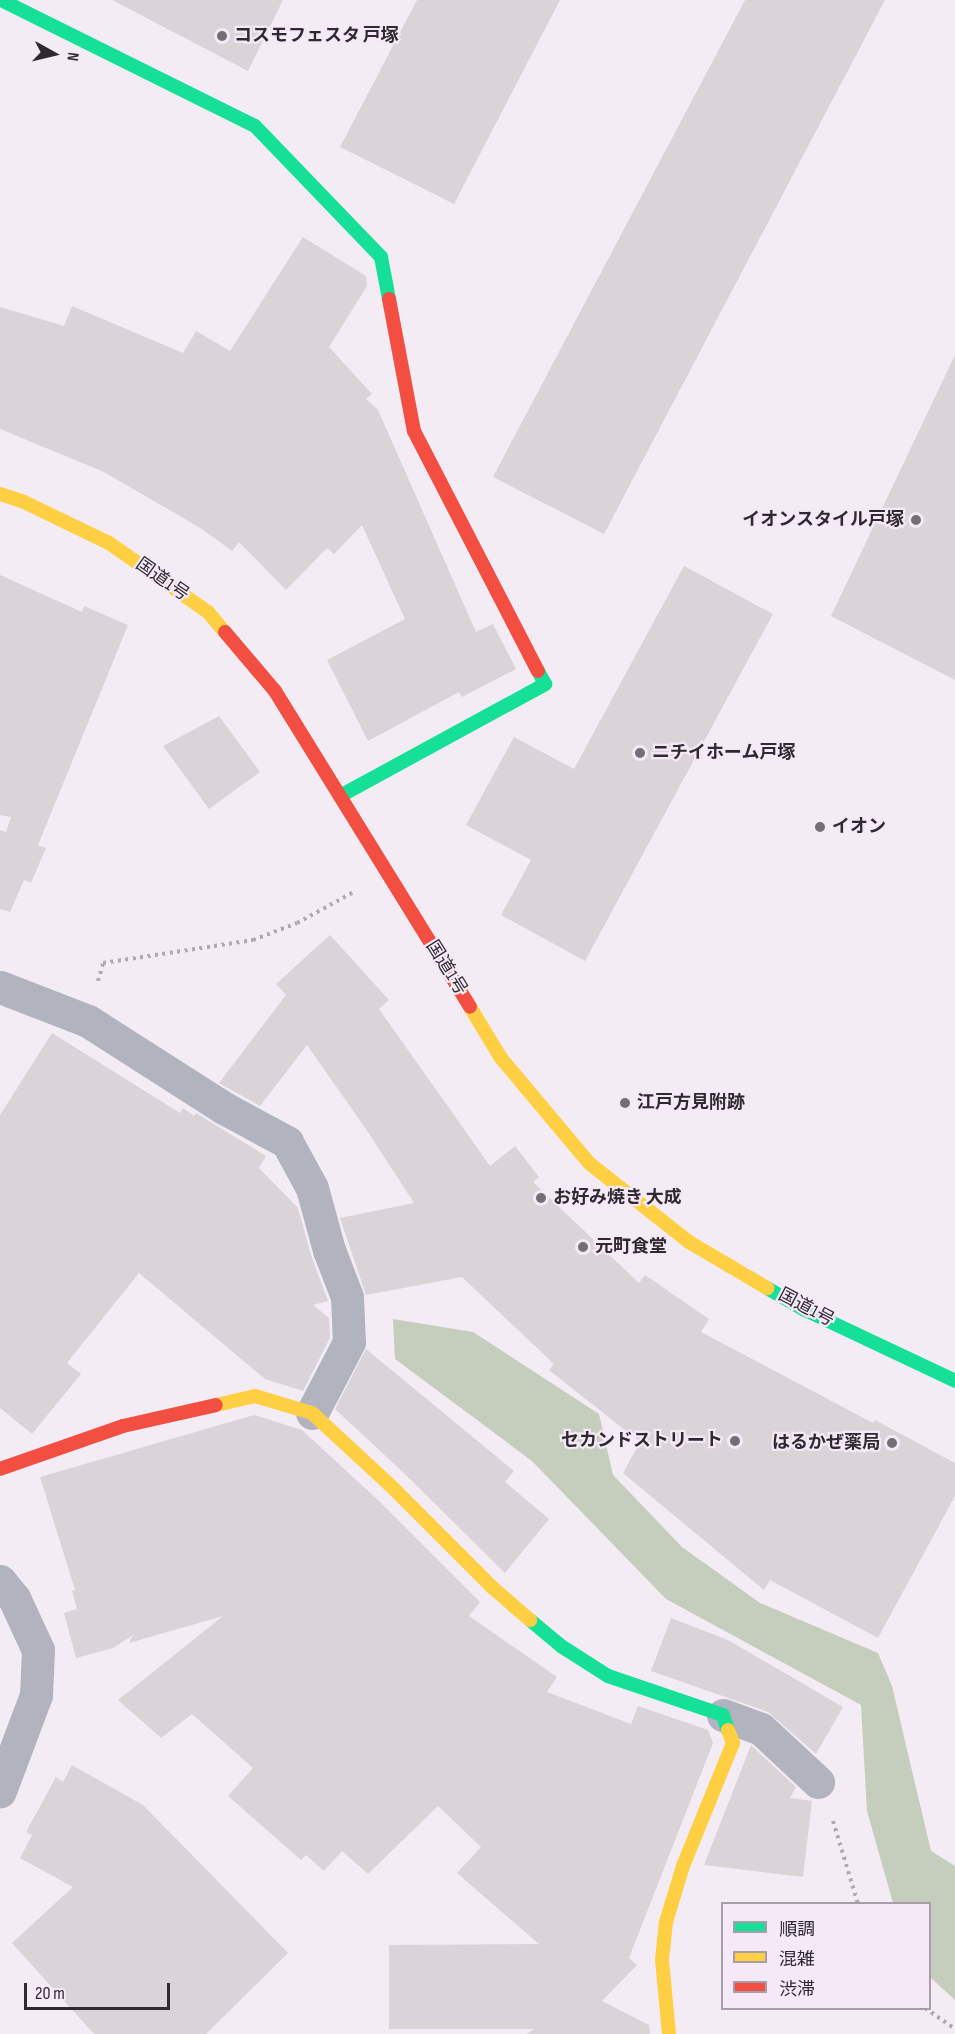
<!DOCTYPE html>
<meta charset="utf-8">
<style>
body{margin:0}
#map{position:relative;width:955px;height:2034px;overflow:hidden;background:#f3ecf4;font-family:"Sofia Sans Condensed","Noto Sans JP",sans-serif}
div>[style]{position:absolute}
.forest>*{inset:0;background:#c5cdbc}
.building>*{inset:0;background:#dad3d7}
.path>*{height:4px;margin-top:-2px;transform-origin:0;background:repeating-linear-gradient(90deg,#aaabb3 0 3px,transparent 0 7.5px)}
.street>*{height:33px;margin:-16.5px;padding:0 16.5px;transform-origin:16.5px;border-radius:16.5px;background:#b1b4be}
.fast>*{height:14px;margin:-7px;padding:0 7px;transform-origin:7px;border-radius:7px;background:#16e098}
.slow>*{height:14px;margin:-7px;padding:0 7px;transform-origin:7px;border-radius:7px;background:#ffcf43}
.jam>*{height:14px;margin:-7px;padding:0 7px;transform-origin:7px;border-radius:7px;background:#f24e42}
.dots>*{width:16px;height:16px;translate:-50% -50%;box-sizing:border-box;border:3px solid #f5e9f8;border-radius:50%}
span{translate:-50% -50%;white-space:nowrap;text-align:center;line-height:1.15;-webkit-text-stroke:4.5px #f5e9f8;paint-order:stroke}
.poi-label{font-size:18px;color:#2f2a30;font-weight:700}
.left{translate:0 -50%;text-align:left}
.right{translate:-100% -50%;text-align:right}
.street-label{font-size:18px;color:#2f2a30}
.legend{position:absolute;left:721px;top:1902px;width:210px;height:108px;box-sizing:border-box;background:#f5e9f8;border:2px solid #a69da8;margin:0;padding:8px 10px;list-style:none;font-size:18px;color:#2f2a30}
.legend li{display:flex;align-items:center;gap:12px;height:30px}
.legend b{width:30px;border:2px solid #a69da8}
.north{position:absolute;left:24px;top:24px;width:60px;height:60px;-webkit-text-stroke:4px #f5e9f8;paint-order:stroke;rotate:98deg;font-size:16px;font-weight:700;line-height:24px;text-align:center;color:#2f2a30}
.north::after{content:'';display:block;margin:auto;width:21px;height:27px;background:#2f2a30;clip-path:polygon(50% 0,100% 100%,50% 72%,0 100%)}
.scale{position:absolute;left:24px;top:1983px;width:146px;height:27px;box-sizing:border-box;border:3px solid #2f2a30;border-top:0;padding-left:8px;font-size:18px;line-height:21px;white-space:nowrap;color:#2f2a30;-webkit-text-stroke:4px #f5e9f8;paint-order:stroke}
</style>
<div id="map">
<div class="forest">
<i style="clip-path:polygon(393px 1319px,473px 1332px,599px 1414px,613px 1475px,682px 1547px,760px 1603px,878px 1653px,892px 1686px,931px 1851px,955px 1866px,955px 2000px,930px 1977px,930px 1904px,893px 1903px,867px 1811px,861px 1705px,666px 1599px,532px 1461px,395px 1359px)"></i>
</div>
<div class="building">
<i style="clip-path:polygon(112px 0,283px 0,248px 71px)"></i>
<i style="clip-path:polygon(417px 0,560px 0,454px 204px,340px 147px)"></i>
<i style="clip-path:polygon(745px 0,885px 0,604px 534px,493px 477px)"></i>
<i style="clip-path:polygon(303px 237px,366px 276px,367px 286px,329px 347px,372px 394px,366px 399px,378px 410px,476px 632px,493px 624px,516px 669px,462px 697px,459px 692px,368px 741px,327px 660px,405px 619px,362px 525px,334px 554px,327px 548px,286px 590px,239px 542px,232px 551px,202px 529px,104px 472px,0 429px,0 307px,64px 326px,72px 306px,183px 353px,196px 331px,230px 351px)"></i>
<i style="clip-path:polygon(955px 355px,955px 680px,831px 616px)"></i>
<i style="clip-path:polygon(684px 566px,773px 614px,585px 961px,501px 915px,531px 860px,466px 825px,514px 737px,574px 769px)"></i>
<i style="clip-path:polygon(0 575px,82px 612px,84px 606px,128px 625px,38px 845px,46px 848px,31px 883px,24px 880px,10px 912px,0 909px,0 830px,6px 832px,11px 817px,0 815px)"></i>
<i style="clip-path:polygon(219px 716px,260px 772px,209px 809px,163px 746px)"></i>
<i style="clip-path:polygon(330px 935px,389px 1000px,379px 1009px,490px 1166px,515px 1146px,539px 1177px,533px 1182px,639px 1283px,645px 1275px,709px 1319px,701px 1332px,873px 1423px,875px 1420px,955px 1463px,955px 1496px,878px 1638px,770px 1580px,764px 1590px,623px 1473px,640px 1442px,549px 1370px,554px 1364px,462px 1277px,366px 1295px,340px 1218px,414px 1203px,368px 1132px,307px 1045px,260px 1106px,219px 1083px,286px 995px,276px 984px)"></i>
<i style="clip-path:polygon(52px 1033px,180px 1113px,183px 1108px,194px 1116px,196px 1113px,266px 1156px,259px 1168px,298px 1208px,311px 1255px,328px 1301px,313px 1305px,329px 1318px,330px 1338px,303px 1391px,265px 1379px,139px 1273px,67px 1363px,81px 1374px,32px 1434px,0 1408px,0 1115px)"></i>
<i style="clip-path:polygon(366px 1349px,514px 1471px,505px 1482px,549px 1519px,505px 1573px,406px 1475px,335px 1409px)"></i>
<i style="clip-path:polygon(254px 1415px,302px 1430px,380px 1502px,480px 1602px,469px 1616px,557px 1677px,547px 1692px,631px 1724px,638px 1706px,708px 1730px,713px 1743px,629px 1958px,637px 1965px,602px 2001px,649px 2025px,650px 2034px,527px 2034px,534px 2029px,389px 2029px,389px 1945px,539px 1944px,457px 1873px,481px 1847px,438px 1806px,368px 1874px,342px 1851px,324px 1871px,306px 1855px,301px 1860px,228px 1796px,253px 1768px,192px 1714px,161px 1738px,118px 1700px,223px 1616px,129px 1643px,133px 1635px,113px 1648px,76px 1658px,64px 1613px,77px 1609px,72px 1591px,75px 1590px,40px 1477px)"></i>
<i style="clip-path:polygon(671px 1618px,728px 1640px,843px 1707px,816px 1754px,768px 1712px,651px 1671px)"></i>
<i style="clip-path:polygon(751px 1745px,796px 1787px,790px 1798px,812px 1801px,803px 1877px,704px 1865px)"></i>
<i style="clip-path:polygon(72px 1765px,143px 1805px,288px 1953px,206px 2034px,94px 2034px,12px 1943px,73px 1887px,20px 1858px,32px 1835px,26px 1832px,56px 1777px,63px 1782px)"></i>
</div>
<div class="path">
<i style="left:98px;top:981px;width:19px;rotate:-74deg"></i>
<i style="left:103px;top:963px;width:152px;rotate:-8.7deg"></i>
<i style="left:253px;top:940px;width:47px;rotate:-21.1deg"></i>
<i style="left:297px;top:923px;width:63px;rotate:-28.6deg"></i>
<i style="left:833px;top:1821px;width:87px;rotate:73.2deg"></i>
<i style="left:925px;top:2008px;width:37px;rotate:35deg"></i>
</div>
<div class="street">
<i style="left:0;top:987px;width:94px;rotate:21.1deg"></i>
<i style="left:88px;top:1021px;width:161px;rotate:32.6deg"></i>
<i style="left:224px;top:1108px;width:72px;rotate:28.4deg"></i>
<i style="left:287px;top:1142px;width:52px;rotate:61.5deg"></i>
<i style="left:312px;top:1188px;width:64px;rotate:74.7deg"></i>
<i style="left:329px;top:1250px;width:50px;rotate:69deg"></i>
<i style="left:347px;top:1297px;width:45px;rotate:87.5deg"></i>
<i style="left:349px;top:1342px;width:80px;rotate:117.5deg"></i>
<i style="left:0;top:1581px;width:22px;rotate:51deg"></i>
<i style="left:14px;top:1598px;width:57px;rotate:65.2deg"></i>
<i style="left:38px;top:1650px;width:45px;rotate:92.5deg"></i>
<i style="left:36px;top:1695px;width:103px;rotate:110.6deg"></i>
<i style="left:723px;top:1715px;width:40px;rotate:20.2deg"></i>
<i style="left:761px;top:1729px;width:78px;rotate:42.9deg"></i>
</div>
<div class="fast">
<i style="left:1px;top:0;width:284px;rotate:26.4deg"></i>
<i style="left:255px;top:126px;width:182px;rotate:46.1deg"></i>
<i style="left:381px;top:257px;width:43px;rotate:79.2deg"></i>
<i style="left:340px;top:796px;width:234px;rotate:-28.6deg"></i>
<i style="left:545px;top:684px;width:15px;rotate:-118deg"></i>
<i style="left:767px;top:1288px;width:42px;rotate:30.3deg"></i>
<i style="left:803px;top:1309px;width:168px;rotate:25.3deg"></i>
<i style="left:530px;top:1620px;width:40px;rotate:40deg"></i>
<i style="left:561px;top:1646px;width:56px;rotate:32.6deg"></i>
<i style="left:608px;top:1676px;width:121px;rotate:18.7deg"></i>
<i style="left:723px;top:1715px;width:16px;rotate:72deg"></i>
</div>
<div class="slow">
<i style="left:0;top:494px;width:25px;rotate:18deg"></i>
<i style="left:24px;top:502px;width:94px;rotate:25.8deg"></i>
<i style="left:109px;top:543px;width:121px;rotate:34.9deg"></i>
<i style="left:208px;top:612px;width:26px;rotate:50deg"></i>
<i style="left:470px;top:1007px;width:60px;rotate:58.7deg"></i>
<i style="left:501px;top:1058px;width:137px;rotate:50deg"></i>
<i style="left:589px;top:1163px;width:127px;rotate:38.3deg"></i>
<i style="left:689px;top:1242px;width:91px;rotate:30.5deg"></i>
<i style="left:216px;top:1405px;width:40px;rotate:-13deg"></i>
<i style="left:255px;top:1396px;width:59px;rotate:16.6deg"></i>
<i style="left:312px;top:1413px;width:110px;rotate:42.8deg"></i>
<i style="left:393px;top:1488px;width:141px;rotate:45deg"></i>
<i style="left:493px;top:1588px;width:49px;rotate:40.9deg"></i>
<i style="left:669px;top:2034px;width:74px;rotate:-95.4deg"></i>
<i style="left:662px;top:1960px;width:38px;rotate:-84deg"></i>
<i style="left:666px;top:1922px;width:59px;rotate:-73.1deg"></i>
<i style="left:683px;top:1866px;width:133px;rotate:-67.9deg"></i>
<i style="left:733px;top:1743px;width:14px;rotate:-111deg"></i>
</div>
<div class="jam">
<i style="left:389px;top:299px;width:134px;rotate:79.3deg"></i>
<i style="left:414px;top:431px;width:270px;rotate:62.7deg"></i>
<i style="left:225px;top:632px;width:77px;rotate:49.7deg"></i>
<i style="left:275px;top:691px;width:371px;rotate:58.3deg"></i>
<i style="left:0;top:1469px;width:130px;rotate:-19.3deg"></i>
<i style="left:123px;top:1426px;width:95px;rotate:-12.7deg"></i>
</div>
<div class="dots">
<i style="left:222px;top:36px;background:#746e75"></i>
<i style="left:916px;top:520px;background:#746e75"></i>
<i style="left:640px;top:753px;background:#746e75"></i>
<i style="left:820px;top:827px;background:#746e75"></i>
<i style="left:625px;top:1103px;background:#746e75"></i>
<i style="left:541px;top:1198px;background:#746e75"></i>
<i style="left:583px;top:1247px;background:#746e75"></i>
<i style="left:735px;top:1441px;background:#746e75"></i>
<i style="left:892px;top:1443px;background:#746e75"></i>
</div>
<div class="poi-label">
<span class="left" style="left:234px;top:36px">コスモフェスタ 戸塚</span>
<span class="right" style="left:904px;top:520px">イオンスタイル戸塚</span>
<span class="left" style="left:652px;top:753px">ニチイホーム戸塚</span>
<span class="left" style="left:832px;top:827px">イオン</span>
<span class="left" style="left:637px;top:1103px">江戸方見附跡</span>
<span class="left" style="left:553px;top:1198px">お好み焼き 大成</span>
<span class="left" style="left:595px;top:1247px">元町食堂</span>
<span class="right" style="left:723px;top:1441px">セカンドストリート</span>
<span class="right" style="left:880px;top:1443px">はるかぜ薬局</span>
</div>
<div class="street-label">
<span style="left:162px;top:580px;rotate:35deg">国道1号</span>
<span style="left:446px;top:968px;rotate:58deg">国道1号</span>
<span style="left:806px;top:1308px;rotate:28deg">国道1号</span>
</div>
<ul class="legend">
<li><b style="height:8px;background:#16e098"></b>順調</li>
<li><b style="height:8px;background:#ffcf43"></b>混雑</li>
<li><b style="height:8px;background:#f24e42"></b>渋滞</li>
</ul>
<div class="north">N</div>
<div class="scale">20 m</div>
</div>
